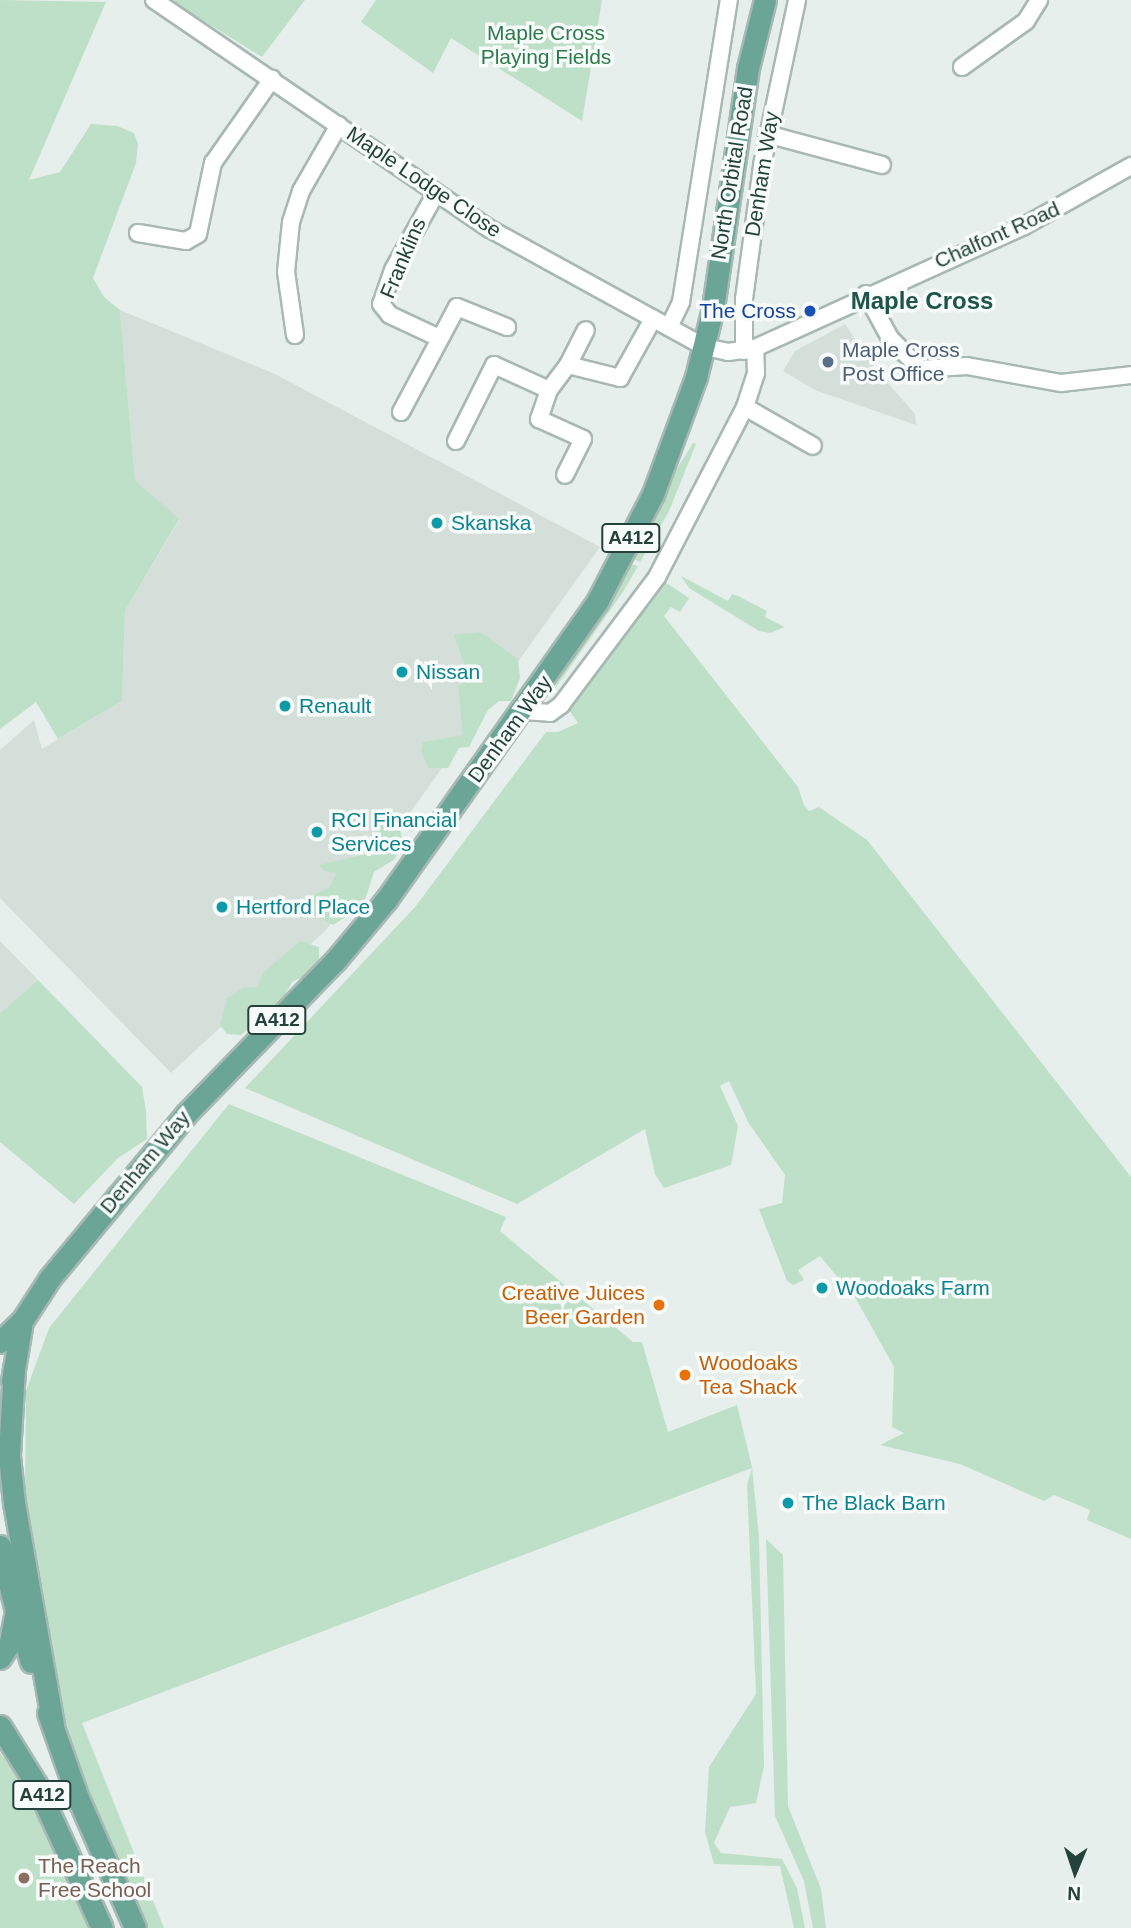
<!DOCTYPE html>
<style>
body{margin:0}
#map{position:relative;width:1131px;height:1928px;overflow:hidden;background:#e6efeb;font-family:Arial,sans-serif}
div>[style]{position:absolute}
.built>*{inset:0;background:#d4dfda}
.green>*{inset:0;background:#bfe0c8}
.roads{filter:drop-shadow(2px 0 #a8b8b2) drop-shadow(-2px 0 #a8b8b2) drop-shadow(0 2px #a8b8b2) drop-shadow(0 -2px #a8b8b2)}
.street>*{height:16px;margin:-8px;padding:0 8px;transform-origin:8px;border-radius:8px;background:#fff}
.primary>*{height:21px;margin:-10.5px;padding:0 10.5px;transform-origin:10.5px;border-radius:10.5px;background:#6aa596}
.dots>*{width:19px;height:19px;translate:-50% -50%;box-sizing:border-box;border:4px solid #f7fbf9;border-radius:50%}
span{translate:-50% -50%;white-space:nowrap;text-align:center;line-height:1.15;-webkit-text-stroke:7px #f7fbf9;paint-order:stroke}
.shield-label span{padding:2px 5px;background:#f7fbf9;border:2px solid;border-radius:5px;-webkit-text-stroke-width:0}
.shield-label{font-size:19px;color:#24423a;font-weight:700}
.park-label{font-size:21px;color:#2d7a4b}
.street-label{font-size:21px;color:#24423a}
.transit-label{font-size:21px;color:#164399}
.right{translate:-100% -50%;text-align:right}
.service-label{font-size:21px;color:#4e5e75}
.left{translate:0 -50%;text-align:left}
.culture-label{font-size:21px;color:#0d838f}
.food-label{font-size:21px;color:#c56008}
.education-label{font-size:21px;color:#785e54}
.quarter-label{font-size:24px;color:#1f5548;font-weight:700}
.north{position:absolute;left:1040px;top:1837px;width:70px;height:70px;-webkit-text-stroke:5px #f7fbf9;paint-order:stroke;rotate:182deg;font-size:19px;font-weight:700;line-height:28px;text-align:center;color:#24423a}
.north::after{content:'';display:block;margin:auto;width:24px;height:32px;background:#24423a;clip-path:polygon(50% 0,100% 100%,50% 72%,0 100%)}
</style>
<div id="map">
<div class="built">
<i style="clip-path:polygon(120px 310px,273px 373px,600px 547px,327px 929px,171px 1073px,0 898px,0 750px,34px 720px,42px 749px,122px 701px,125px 611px,179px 520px,135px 480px)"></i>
<i style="clip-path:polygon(845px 324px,873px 366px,915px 414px,916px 425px,815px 390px,783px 371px,795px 351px)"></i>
<i style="clip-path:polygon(0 941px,38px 980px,0 1013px)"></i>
</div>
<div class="green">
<i style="clip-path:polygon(0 0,106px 2px,29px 180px,60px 172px,91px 124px,117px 126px,134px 133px,138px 144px,136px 163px,93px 278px,104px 297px,120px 310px,135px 480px,179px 519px,125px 611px,122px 701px,58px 739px,36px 702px,0 729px)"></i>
<i style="clip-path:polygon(170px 0,305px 0,262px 57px)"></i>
<i style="clip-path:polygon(376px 0,602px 0,582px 121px,451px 38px,433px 73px,361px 22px)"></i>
<i style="clip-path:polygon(693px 443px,696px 444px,669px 511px,640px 562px,634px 559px,667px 485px)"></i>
<i style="clip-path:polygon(632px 564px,638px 566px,623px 592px,547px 700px)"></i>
<i style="clip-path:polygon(681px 576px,728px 601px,732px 594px,738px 596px,767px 611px,765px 617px,785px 627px,770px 633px,759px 631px,689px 588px)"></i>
<i style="clip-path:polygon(665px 582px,689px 598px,680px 612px,671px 607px,664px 616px,798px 787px,804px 805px,809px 811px,819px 807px,867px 840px,1131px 1177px,1131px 1539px,1087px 1520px,1090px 1510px,1054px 1495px,1044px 1501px,960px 1464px,880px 1445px,904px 1433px,892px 1427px,894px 1367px,856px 1299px,820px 1256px,798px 1270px,804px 1280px,793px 1285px,787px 1281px,759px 1209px,782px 1203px,785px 1175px,748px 1122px,729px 1081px,720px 1086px,738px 1126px,731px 1165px,664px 1188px,655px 1174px,645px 1129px,517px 1204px,245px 1088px,415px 907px,546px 732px,558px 732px,578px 723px,569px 710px,572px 703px)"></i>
<i style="clip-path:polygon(480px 632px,518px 659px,520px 678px,511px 701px,499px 701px,488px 710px,469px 747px,459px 748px,448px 768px,428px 768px,421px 750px,423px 742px,463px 735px,458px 686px,470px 681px,454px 635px)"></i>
<i style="clip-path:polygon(376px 814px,398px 821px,403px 843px,395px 859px,374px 872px,363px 906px,333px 925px,312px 914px,314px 895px,330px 887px,336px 873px,324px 871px,319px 865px,379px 851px)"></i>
<i style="clip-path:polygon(300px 941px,319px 947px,319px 969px,292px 982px,285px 995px,241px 1035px,227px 1034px,220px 1025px,227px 998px,243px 988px,257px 987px,263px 973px)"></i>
<i style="clip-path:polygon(38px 980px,142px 1087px,146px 1111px,147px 1139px,118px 1158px,74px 1204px,0 1142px,0 1013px)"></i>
<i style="clip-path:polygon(229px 1104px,506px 1217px,500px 1231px,633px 1342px,642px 1342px,668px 1432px,737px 1405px,752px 1467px,759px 1537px,764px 1766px,756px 1803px,730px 1807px,714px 1843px,721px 1853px,782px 1859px,797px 1888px,805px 1928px,794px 1928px,780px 1866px,714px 1864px,705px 1832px,709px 1767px,756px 1694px,747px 1485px,752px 1468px,82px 1723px,164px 1928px,146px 1928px,84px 1791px,62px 1726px,19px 1490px,25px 1488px,26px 1391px,49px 1328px)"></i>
<i style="clip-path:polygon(766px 1539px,783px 1555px,788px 1806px,821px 1889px,826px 1928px,813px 1928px,804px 1881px,775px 1816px)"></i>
<i style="clip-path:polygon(0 1753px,21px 1779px,92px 1928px,0 1928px)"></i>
</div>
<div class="roads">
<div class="street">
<i style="left:154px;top:0;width:407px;rotate:34.3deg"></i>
<i style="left:490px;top:229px;width:245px;rotate:28.8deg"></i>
<i style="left:705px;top:347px;width:24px;rotate:12deg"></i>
<i style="left:728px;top:352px;width:27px;rotate:-8deg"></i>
<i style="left:755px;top:348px;width:295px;rotate:-24.4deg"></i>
<i style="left:1024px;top:226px;width:123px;rotate:-29.3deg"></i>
<i style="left:962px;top:67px;width:79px;rotate:-35.7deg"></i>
<i style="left:1026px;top:21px;width:25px;rotate:-58deg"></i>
<i style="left:767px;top:134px;width:119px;rotate:15.1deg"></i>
<i style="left:436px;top:193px;width:88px;rotate:119.2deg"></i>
<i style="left:393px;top:270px;width:36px;rotate:109deg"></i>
<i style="left:381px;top:304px;width:14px;rotate:51deg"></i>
<i style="left:390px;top:315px;width:52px;rotate:25.1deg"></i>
<i style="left:138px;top:233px;width:49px;rotate:9.5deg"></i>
<i style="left:186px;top:241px;width:14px;rotate:-30deg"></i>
<i style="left:198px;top:234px;width:73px;rotate:-78.1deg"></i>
<i style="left:213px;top:163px;width:103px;rotate:-54.9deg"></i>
<i style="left:866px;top:294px;width:50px;rotate:61.4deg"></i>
<i style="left:890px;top:338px;width:43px;rotate:45.9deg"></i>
<i style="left:920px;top:369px;width:47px;rotate:-3.7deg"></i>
<i style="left:967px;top:366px;width:96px;rotate:10.3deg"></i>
<i style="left:1061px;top:383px;width:70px;rotate:-6.5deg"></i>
<i style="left:669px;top:327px;width:28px;rotate:-64deg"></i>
<i style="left:681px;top:302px;width:306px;rotate:-81deg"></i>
<i style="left:295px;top:335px;width:64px;rotate:-98.1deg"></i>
<i style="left:286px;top:272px;width:50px;rotate:-84.3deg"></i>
<i style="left:291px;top:222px;width:33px;rotate:-72deg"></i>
<i style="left:301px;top:191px;width:76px;rotate:-60.1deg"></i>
<i style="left:744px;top:351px;width:52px;rotate:-90deg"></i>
<i style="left:744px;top:299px;width:135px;rotate:-82.3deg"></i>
<i style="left:762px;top:165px;width:169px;rotate:-78deg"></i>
<i style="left:568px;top:365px;width:39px;rotate:-63deg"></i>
<i style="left:549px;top:390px;width:31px;rotate:109deg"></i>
<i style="left:539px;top:419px;width:48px;rotate:24.4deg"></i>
<i style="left:583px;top:439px;width:40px;rotate:116.6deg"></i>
<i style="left:745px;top:407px;width:78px;rotate:29.8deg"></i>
<i style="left:401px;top:412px;width:119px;rotate:-61.9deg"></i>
<i style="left:457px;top:307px;width:54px;rotate:21.8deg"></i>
<i style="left:456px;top:441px;width:85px;rotate:-63.4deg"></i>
<i style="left:494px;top:365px;width:60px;rotate:24.4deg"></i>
<i style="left:549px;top:390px;width:31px;rotate:-53deg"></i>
<i style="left:568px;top:365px;width:54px;rotate:14deg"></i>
<i style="left:620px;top:378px;width:68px;rotate:-60.8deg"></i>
<i style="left:523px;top:711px;width:27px;rotate:4deg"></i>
<i style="left:550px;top:713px;width:14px;rotate:-36deg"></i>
<i style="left:561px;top:705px;width:160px;rotate:-53.1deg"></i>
<i style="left:657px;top:577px;width:191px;rotate:-62.6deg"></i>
<i style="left:745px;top:407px;width:36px;rotate:-72deg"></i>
<i style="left:756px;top:373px;width:25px;rotate:-92deg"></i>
</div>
<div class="primary">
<i style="left:0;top:1342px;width:30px;rotate:-44deg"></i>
<i style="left:22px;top:1321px;width:51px;rotate:-56.9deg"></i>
<i style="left:50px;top:1278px;width:213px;rotate:-50.3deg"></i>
<i style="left:186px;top:1114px;width:214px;rotate:-45.8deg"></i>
<i style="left:335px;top:961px;width:80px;rotate:-50.1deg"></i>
<i style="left:386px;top:900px;width:365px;rotate:-54.7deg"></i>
<i style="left:597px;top:602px;width:122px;rotate:-62.6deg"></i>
<i style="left:653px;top:494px;width:125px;rotate:-69.8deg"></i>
<i style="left:696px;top:377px;width:71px;rotate:-76.2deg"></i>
<i style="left:713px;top:308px;width:243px;rotate:-81.7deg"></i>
<i style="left:748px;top:68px;width:70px;rotate:-76deg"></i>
<i style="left:14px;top:1368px;width:88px;rotate:93.3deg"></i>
<i style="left:9px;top:1456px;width:47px;rotate:83.9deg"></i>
<i style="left:14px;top:1503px;width:225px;rotate:80deg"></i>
<i style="left:12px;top:1381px;width:61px;rotate:-80.5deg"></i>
<i style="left:0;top:1546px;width:67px;rotate:76.2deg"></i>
<i style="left:16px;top:1611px;width:33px;rotate:101deg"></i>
<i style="left:10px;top:1643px;width:18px;rotate:124deg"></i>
<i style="left:16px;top:1611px;width:53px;rotate:73.6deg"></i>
<i style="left:48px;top:1713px;width:90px;rotate:70.6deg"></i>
<i style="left:78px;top:1798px;width:142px;rotate:66.3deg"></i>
<i style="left:0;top:1726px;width:68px;rotate:58.2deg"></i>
<i style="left:36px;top:1784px;width:158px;rotate:65.4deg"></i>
</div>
</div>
<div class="dots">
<i style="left:810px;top:311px;background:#1a4fb4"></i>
<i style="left:828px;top:362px;background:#5c6f8a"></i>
<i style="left:437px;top:523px;background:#0f9aa8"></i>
<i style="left:402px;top:672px;background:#0f9aa8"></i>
<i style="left:285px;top:706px;background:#0f9aa8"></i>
<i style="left:317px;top:832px;background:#0f9aa8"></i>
<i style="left:222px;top:907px;background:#0f9aa8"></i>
<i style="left:822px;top:1288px;background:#0f9aa8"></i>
<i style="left:659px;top:1305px;background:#e8710a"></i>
<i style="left:685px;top:1375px;background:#e8710a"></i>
<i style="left:788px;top:1503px;background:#0f9aa8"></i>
<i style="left:24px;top:1878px;background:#8d6e63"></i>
</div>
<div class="shield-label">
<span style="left:631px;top:538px">A412</span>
<span style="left:277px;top:1020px">A412</span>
<span style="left:42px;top:1795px">A412</span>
</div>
<div class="park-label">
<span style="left:546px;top:45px">Maple Cross<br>Playing Fields</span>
</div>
<div class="street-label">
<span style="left:732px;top:173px;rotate:-81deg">North Orbital Road</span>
<span style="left:762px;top:174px;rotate:-81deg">Denham Way</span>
<span style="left:424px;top:182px;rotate:34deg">Maple Lodge Close</span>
<span style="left:997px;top:235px;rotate:-24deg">Chalfont Road</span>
<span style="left:403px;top:258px;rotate:-67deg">Franklins</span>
<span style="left:510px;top:729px;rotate:-54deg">Denham Way</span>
<span style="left:145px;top:1162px;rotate:-50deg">Denham Way</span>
</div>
<div class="transit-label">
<span class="right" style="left:796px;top:311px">The Cross</span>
</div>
<div class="service-label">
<span class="left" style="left:842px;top:362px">Maple Cross<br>Post Office</span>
</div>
<div class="culture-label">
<span class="left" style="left:451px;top:523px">Skanska</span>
<span class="left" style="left:416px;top:672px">Nissan</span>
<span class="left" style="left:299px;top:706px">Renault</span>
<span class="left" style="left:331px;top:832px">RCI Financial<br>Services</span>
<span class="left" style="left:236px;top:907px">Hertford Place</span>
<span class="left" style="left:836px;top:1288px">Woodoaks Farm</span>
<span class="left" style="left:802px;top:1503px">The Black Barn</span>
</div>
<div class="food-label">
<span class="right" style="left:645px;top:1305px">Creative Juices<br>Beer Garden</span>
<span class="left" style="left:699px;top:1375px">Woodoaks<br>Tea Shack</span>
</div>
<div class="education-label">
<span class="left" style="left:38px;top:1878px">The Reach<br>Free School</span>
</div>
<div class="quarter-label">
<span style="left:922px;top:301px">Maple Cross</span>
</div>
<div class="north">N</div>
</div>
